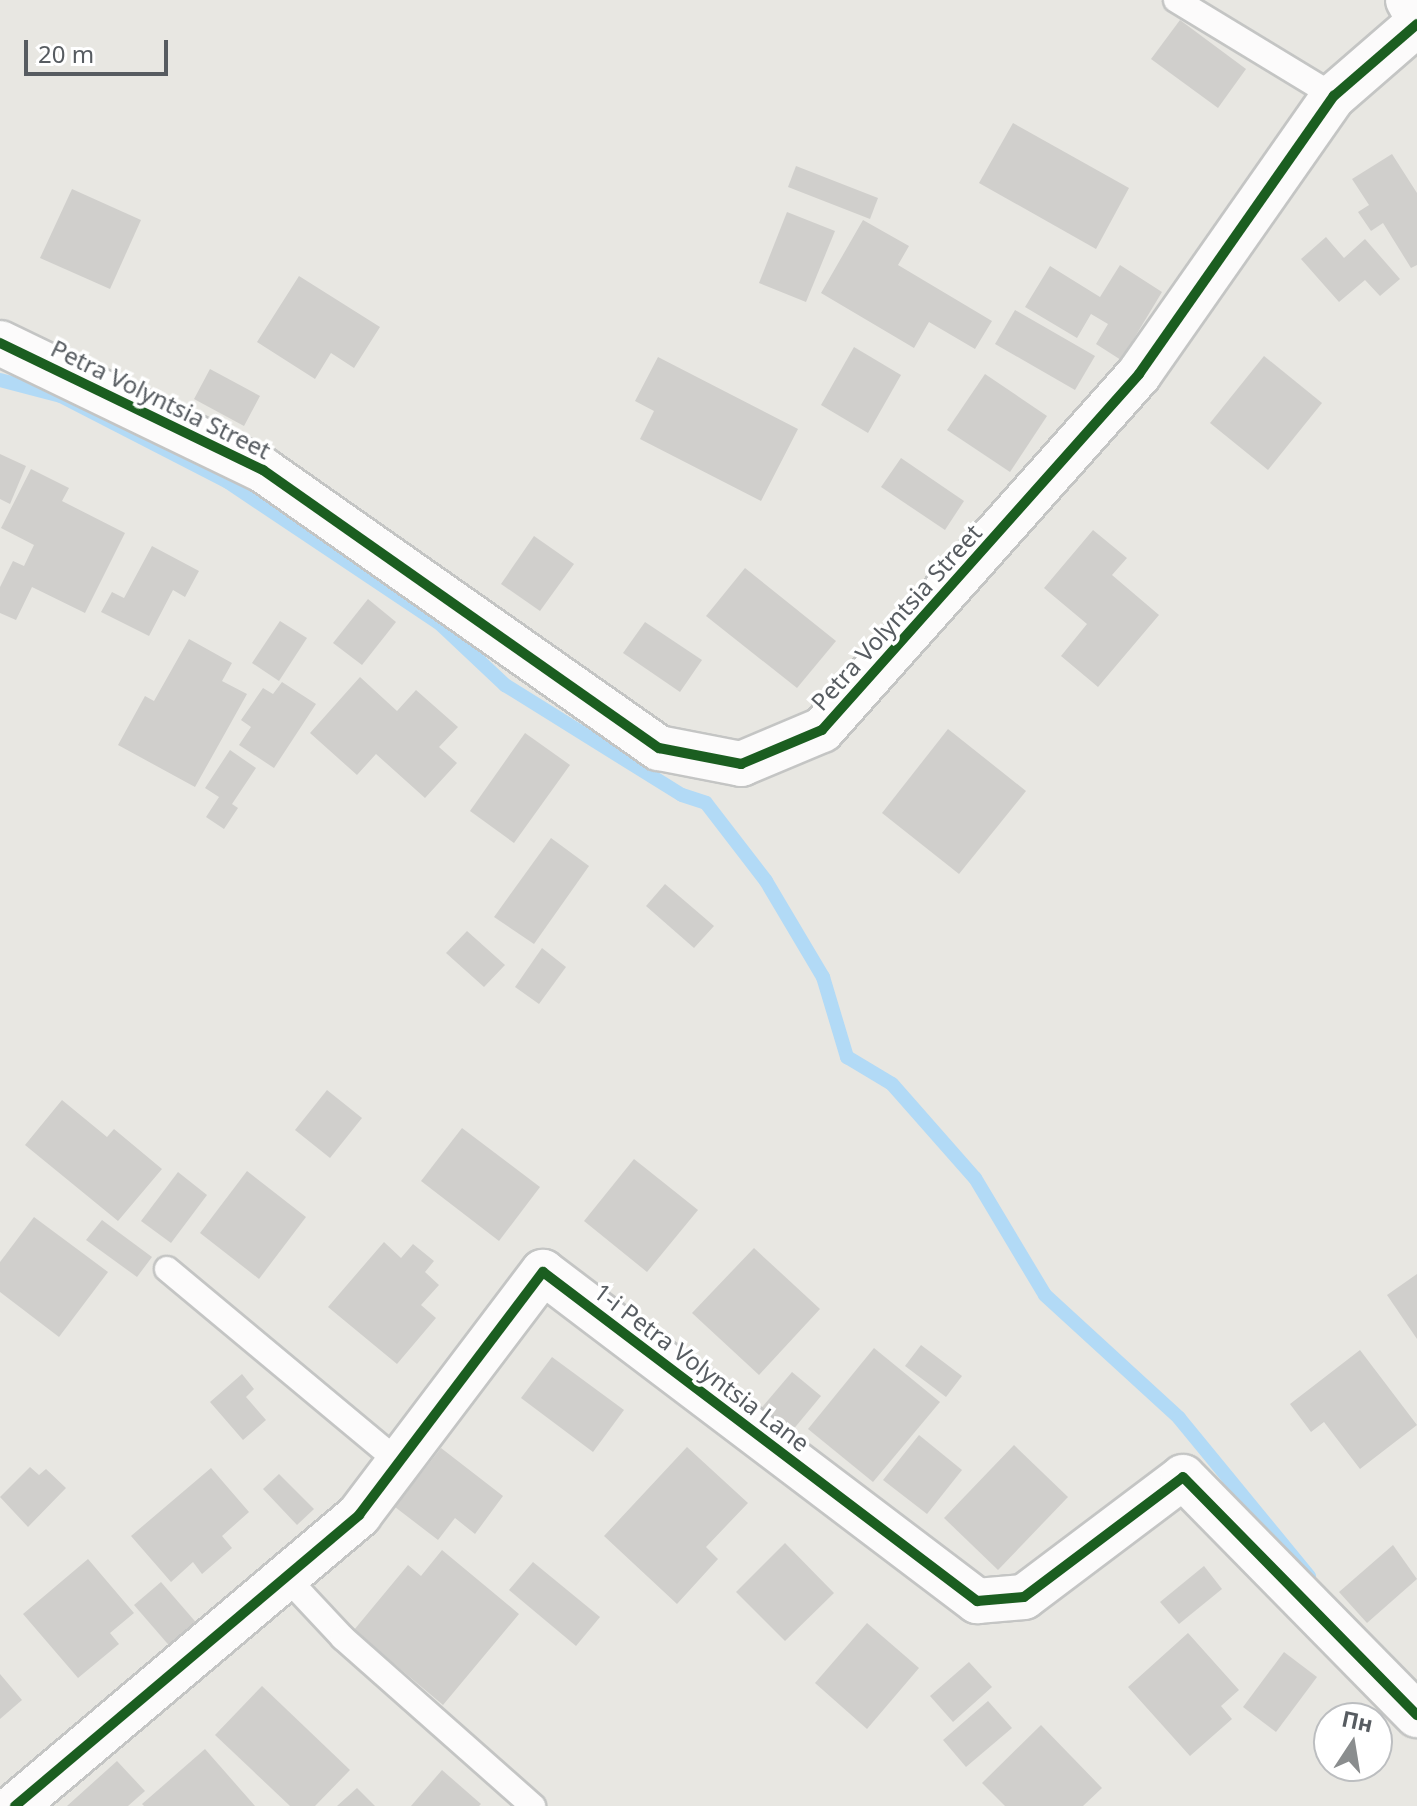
<!DOCTYPE html>
<meta charset="utf-8">
<style>
body{margin:0}
#map{position:relative;width:1417px;height:1806px;overflow:hidden;background:#e8e7e2;font-family:"Noto Sans",sans-serif}
div>[style]{position:absolute}
.stream>*{height:14px;margin:-7px;padding:0 7px;transform-origin:7px;border-radius:7px;background:#b2daf6}
.building>*{inset:0;background:#d0cfcc}
.roads{filter:drop-shadow(2px 0 #c4c5c4) drop-shadow(-2px 0 #c4c5c4) drop-shadow(0 2px #c4c5c4) drop-shadow(0 -2px #c4c5c4)}
.lane>*{height:24px;margin:-12px;padding:0 12px;transform-origin:12px;border-radius:12px;background:#fcfbfb}
.street>*{height:44px;margin:-22px;padding:0 22px;transform-origin:22px;border-radius:22px;background:#fcfbfb}
.secondary>*{height:44px;margin:-22px;padding:0 22px;transform-origin:22px;border-radius:22px;background:#fcfbfb}
.cycleway>*{height:10px;margin:-5px;padding:0 5px;transform-origin:5px;border-radius:5px;background:#1b5e20}
span{translate:-50% -50%;white-space:nowrap;text-align:center;line-height:1.15;-webkit-text-stroke:7px #fff;paint-order:stroke}
.street-label{font-size:24px;color:#575c61}
.north{position:absolute;left:1313px;top:1702px;width:80px;height:80px;box-sizing:border-box;background:#fff;border:2px solid #bcbec0;border-radius:50%;rotate:12deg;font-size:22px;font-weight:700;line-height:32px;text-align:center;color:#575c61}
.north::after{content:'';display:block;margin:auto;width:28px;height:36px;background:#8a8d8e;clip-path:polygon(50% 0,100% 100%,50% 72%,0 100%)}
.scale{position:absolute;left:24px;top:40px;width:144px;height:36px;box-sizing:border-box;border:4px solid #575c61;border-top:0;padding-left:10px;font-size:24px;line-height:28px;white-space:nowrap;color:#575c61;-webkit-text-stroke:6px #fff;paint-order:stroke}
</style>
<div id="map">
<div class="stream">
<i style="left:0;top:380px;width:63px;rotate:14.7deg"></i>
<i style="left:61px;top:396px;width:188px;rotate:27.2deg"></i>
<i style="left:228px;top:482px;width:254px;rotate:33.8deg"></i>
<i style="left:439px;top:623px;width:91px;rotate:43.2deg"></i>
<i style="left:505px;top:685px;width:208px;rotate:31.9deg"></i>
<i style="left:682px;top:795px;width:25px;rotate:18deg"></i>
<i style="left:706px;top:803px;width:98px;rotate:52.4deg"></i>
<i style="left:766px;top:881px;width:112px;rotate:59.3deg"></i>
<i style="left:823px;top:977px;width:84px;rotate:73.3deg"></i>
<i style="left:847px;top:1057px;width:52px;rotate:31deg"></i>
<i style="left:892px;top:1084px;width:125px;rotate:48.6deg"></i>
<i style="left:975px;top:1178px;width:136px;rotate:59.1deg"></i>
<i style="left:1045px;top:1295px;width:182px;rotate:42.5deg"></i>
<i style="left:1179px;top:1418px;width:205px;rotate:50.6deg"></i>
</div>
<div class="building">
<i style="clip-path:polygon(1180px 20px,1246px 69px,1218px 108px,1151px 59px)"></i>
<i style="clip-path:polygon(1013px 123px,1129px 188px,1096px 249px,979px 183px)"></i>
<i style="clip-path:polygon(1392px 154px,1417px 193px,1417px 265px,1411px 268px,1383px 223px,1371px 231px,1358px 212px,1369px 205px,1352px 179px)"></i>
<i style="clip-path:polygon(796px 166px,878px 198px,870px 219px,788px 187px)"></i>
<i style="clip-path:polygon(72px 189px,141px 220px,110px 289px,40px 258px)"></i>
<i style="clip-path:polygon(787px 212px,835px 231px,806px 302px,759px 283px)"></i>
<i style="clip-path:polygon(863px 220px,909px 246px,898px 265px,992px 321px,975px 349px,929px 322px,914px 348px,821px 293px)"></i>
<i style="clip-path:polygon(1326px 237px,1344px 258px,1365px 239px,1400px 279px,1380px 296px,1365px 280px,1339px 302px,1301px 259px)"></i>
<i style="clip-path:polygon(1120px 265px,1162px 292px,1121px 360px,1096px 344px,1108px 324px,1091px 314px,1077px 338px,1025px 307px,1050px 266px,1100px 297px)"></i>
<i style="clip-path:polygon(299px 276px,380px 327px,354px 368px,331px 353px,315px 379px,257px 342px)"></i>
<i style="clip-path:polygon(1015px 310px,1095px 356px,1075px 390px,995px 344px)"></i>
<i style="clip-path:polygon(854px 347px,901px 375px,868px 433px,821px 405px)"></i>
<i style="clip-path:polygon(1264px 356px,1322px 403px,1268px 470px,1210px 423px)"></i>
<i style="clip-path:polygon(658px 357px,798px 429px,761px 501px,640px 439px,654px 411px,635px 401px)"></i>
<i style="clip-path:polygon(210px 369px,260px 396px,244px 426px,194px 399px)"></i>
<i style="clip-path:polygon(985px 374px,1047px 416px,1010px 472px,947px 430px)"></i>
<i style="clip-path:polygon(0 454px,26px 466px,10px 504px,0 499px)"></i>
<i style="clip-path:polygon(901px 458px,964px 501px,945px 530px,881px 487px)"></i>
<i style="clip-path:polygon(31px 469px,69px 488px,62px 501px,125px 533px,85px 613px,32px 587px,16px 620px,0 613px,0 587px,13px 561px,24px 566px,34px 545px,1px 528px)"></i>
<i style="clip-path:polygon(1093px 530px,1127px 558px,1112px 575px,1159px 615px,1098px 687px,1061px 656px,1087px 624px,1044px 588px)"></i>
<i style="clip-path:polygon(534px 536px,574px 564px,540px 611px,501px 584px)"></i>
<i style="clip-path:polygon(152px 546px,199px 571px,185px 597px,173px 590px,149px 636px,101px 612px,112px 592px,124px 598px)"></i>
<i style="clip-path:polygon(745px 568px,836px 641px,797px 688px,706px 616px)"></i>
<i style="clip-path:polygon(368px 599px,396px 622px,362px 665px,333px 643px)"></i>
<i style="clip-path:polygon(280px 621px,307px 638px,279px 681px,252px 663px)"></i>
<i style="clip-path:polygon(645px 622px,702px 660px,680px 692px,623px 653px)"></i>
<i style="clip-path:polygon(189px 639px,232px 663px,222px 681px,247px 694px,195px 787px,118px 745px,145px 696px,154px 701px)"></i>
<i style="clip-path:polygon(360px 677px,397px 711px,416px 690px,458px 727px,439px 747px,457px 763px,425px 798px,376px 754px,357px 775px,310px 733px)"></i>
<i style="clip-path:polygon(282px 682px,316px 704px,274px 768px,239px 745px,251px 727px,241px 720px,263px 688px,273px 694px)"></i>
<i style="clip-path:polygon(948px 729px,1026px 791px,959px 874px,882px 813px)"></i>
<i style="clip-path:polygon(525px 733px,570px 765px,514px 843px,470px 811px)"></i>
<i style="clip-path:polygon(230px 750px,256px 768px,232px 804px,238px 808px,224px 829px,206px 817px,219px 797px,205px 788px)"></i>
<i style="clip-path:polygon(551px 838px,589px 866px,534px 944px,494px 917px)"></i>
<i style="clip-path:polygon(665px 884px,714px 926px,694px 948px,646px 906px)"></i>
<i style="clip-path:polygon(467px 931px,505px 965px,484px 987px,446px 953px)"></i>
<i style="clip-path:polygon(542px 948px,566px 967px,539px 1004px,515px 987px)"></i>
<i style="clip-path:polygon(327px 1090px,362px 1118px,330px 1158px,295px 1130px)"></i>
<i style="clip-path:polygon(62px 1100px,107px 1137px,114px 1129px,162px 1169px,118px 1221px,25px 1145px)"></i>
<i style="clip-path:polygon(462px 1128px,540px 1187px,499px 1241px,421px 1181px)"></i>
<i style="clip-path:polygon(634px 1159px,698px 1210px,647px 1272px,584px 1221px)"></i>
<i style="clip-path:polygon(247px 1171px,306px 1217px,259px 1279px,200px 1233px)"></i>
<i style="clip-path:polygon(178px 1172px,207px 1195px,171px 1243px,141px 1221px)"></i>
<i style="clip-path:polygon(34px 1217px,108px 1272px,59px 1337px,0 1292px,0 1262px)"></i>
<i style="clip-path:polygon(102px 1220px,152px 1257px,137px 1277px,86px 1240px)"></i>
<i style="clip-path:polygon(384px 1242px,401px 1258px,413px 1244px,434px 1261px,425px 1272px,439px 1285px,421px 1305px,436px 1318px,397px 1364px,328px 1307px)"></i>
<i style="clip-path:polygon(754px 1248px,820px 1309px,759px 1375px,692px 1313px)"></i>
<i style="clip-path:polygon(1417px 1274px,1417px 1339px,1387px 1295px)"></i>
<i style="clip-path:polygon(921px 1345px,962px 1376px,946px 1397px,905px 1366px)"></i>
<i style="clip-path:polygon(874px 1348px,940px 1402px,873px 1482px,808px 1429px)"></i>
<i style="clip-path:polygon(1360px 1350px,1417px 1425px,1360px 1469px,1324px 1422px,1311px 1432px,1290px 1404px)"></i>
<i style="clip-path:polygon(552px 1357px,624px 1410px,593px 1452px,521px 1398px)"></i>
<i style="clip-path:polygon(792px 1372px,821px 1396px,787px 1437px,758px 1412px)"></i>
<i style="clip-path:polygon(242px 1374px,254px 1389px,246px 1397px,266px 1420px,243px 1440px,210px 1402px)"></i>
<i style="clip-path:polygon(919px 1435px,962px 1470px,927px 1514px,883px 1480px)"></i>
<i style="clip-path:polygon(1014px 1445px,1068px 1497px,998px 1570px,944px 1518px)"></i>
<i style="clip-path:polygon(687px 1447px,748px 1503px,706px 1547px,718px 1559px,677px 1604px,604px 1536px)"></i>
<i style="clip-path:polygon(441px 1448px,503px 1496px,475px 1534px,455px 1518px,438px 1540px,395px 1507px)"></i>
<i style="clip-path:polygon(30px 1467px,39px 1475px,46px 1469px,66px 1488px,28px 1527px,0 1497px)"></i>
<i style="clip-path:polygon(211px 1468px,249px 1512px,222px 1536px,232px 1548px,202px 1574px,193px 1562px,171px 1582px,131px 1536px)"></i>
<i style="clip-path:polygon(279px 1474px,314px 1509px,297px 1525px,263px 1489px)"></i>
<i style="clip-path:polygon(785px 1543px,834px 1593px,785px 1641px,736px 1592px)"></i>
<i style="clip-path:polygon(1393px 1545px,1417px 1579px,1367px 1623px,1339px 1592px)"></i>
<i style="clip-path:polygon(442px 1550px,519px 1614px,443px 1705px,354px 1630px,408px 1565px,421px 1576px)"></i>
<i style="clip-path:polygon(88px 1559px,134px 1613px,110px 1633px,119px 1644px,78px 1678px,23px 1614px)"></i>
<i style="clip-path:polygon(533px 1562px,600px 1617px,576px 1646px,509px 1590px)"></i>
<i style="clip-path:polygon(1204px 1566px,1222px 1589px,1179px 1624px,1160px 1602px)"></i>
<i style="clip-path:polygon(161px 1582px,200px 1627px,173px 1650px,134px 1605px)"></i>
<i style="clip-path:polygon(867px 1623px,919px 1668px,867px 1729px,815px 1683px)"></i>
<i style="clip-path:polygon(1188px 1633px,1239px 1690px,1221px 1706px,1232px 1719px,1190px 1756px,1128px 1687px)"></i>
<i style="clip-path:polygon(1284px 1652px,1317px 1677px,1276px 1732px,1243px 1707px)"></i>
<i style="clip-path:polygon(969px 1662px,992px 1687px,953px 1722px,930px 1696px)"></i>
<i style="clip-path:polygon(0 1674px,22px 1700px,0 1719px)"></i>
<i style="clip-path:polygon(262px 1686px,350px 1770px,315px 1806px,290px 1806px,215px 1735px)"></i>
<i style="clip-path:polygon(988px 1701px,1012px 1728px,966px 1767px,943px 1740px)"></i>
<i style="clip-path:polygon(1041px 1725px,1102px 1788px,1083px 1806px,1005px 1806px,982px 1783px)"></i>
<i style="clip-path:polygon(205px 1749px,255px 1806px,144px 1806px,142px 1804px)"></i>
<i style="clip-path:polygon(117px 1761px,145px 1791px,128px 1806px,67px 1806px)"></i>
<i style="clip-path:polygon(442px 1770px,481px 1804px,479px 1806px,411px 1806px)"></i>
<i style="clip-path:polygon(357px 1788px,375px 1806px,337px 1806px)"></i>
</div>
<div class="roads">
<div class="lane">
<i style="left:1176px;top:0;width:185px;rotate:31.3deg"></i>
<i style="left:167px;top:1269px;width:302px;rotate:39.8deg"></i>
<i style="left:286px;top:1577px;width:83px;rotate:46.9deg"></i>
<i style="left:343px;top:1638px;width:254px;rotate:41.5deg"></i>
</div>
<div class="street">
<i style="left:0;top:343px;width:292px;rotate:25.8deg"></i>
<i style="left:263px;top:470px;width:484px;rotate:35.1deg"></i>
<i style="left:659px;top:748px;width:84px;rotate:11deg"></i>
<i style="left:741px;top:764px;width:88px;rotate:-22.8deg"></i>
<i style="left:822px;top:730px;width:477px;rotate:-48.3deg"></i>
<i style="left:1139px;top:374px;width:340px;rotate:-55deg"></i>
<i style="left:1334px;top:96px;width:110px;rotate:-40.9deg"></i>
<i style="left:15px;top:1806px;width:451px;rotate:-40.2deg"></i>
<i style="left:359px;top:1515px;width:305px;rotate:-52.9deg"></i>
<i style="left:543px;top:1272px;width:545px;rotate:37.16deg"></i>
<i style="left:977px;top:1601px;width:47px;rotate:-4.9deg"></i>
<i style="left:1024px;top:1597px;width:199px;rotate:-37deg"></i>
<i style="left:1183px;top:1477px;width:334px;rotate:45.5deg"></i>
</div>
<div class="secondary">
<i style="left:1408px;top:0;width:18px;rotate:61deg"></i>
</div>
</div>
<div class="cycleway">
<i style="left:0;top:343px;width:292px;rotate:25.8deg"></i>
<i style="left:263px;top:470px;width:484px;rotate:35.1deg"></i>
<i style="left:659px;top:748px;width:84px;rotate:11deg"></i>
<i style="left:741px;top:764px;width:88px;rotate:-22.8deg"></i>
<i style="left:822px;top:730px;width:477px;rotate:-48.3deg"></i>
<i style="left:1139px;top:374px;width:340px;rotate:-55deg"></i>
<i style="left:1334px;top:96px;width:110px;rotate:-40.9deg"></i>
<i style="left:15px;top:1806px;width:451px;rotate:-40.2deg"></i>
<i style="left:359px;top:1515px;width:305px;rotate:-52.9deg"></i>
<i style="left:543px;top:1272px;width:545px;rotate:37.16deg"></i>
<i style="left:977px;top:1601px;width:47px;rotate:-4.9deg"></i>
<i style="left:1024px;top:1597px;width:199px;rotate:-37deg"></i>
<i style="left:1183px;top:1477px;width:334px;rotate:45.5deg"></i>
</div>
<div class="street-label">
<span style="left:161px;top:399px;rotate:26deg">Petra Volyntsia Street</span>
<span style="left:896px;top:617px;rotate:-48deg">Petra Volyntsia Street</span>
<span style="left:702px;top:1367px;rotate:37deg">1-i Petra Volyntsia Lane</span>
</div>
<div class="north">Пн</div>
<div class="scale">20 m</div>
</div>
